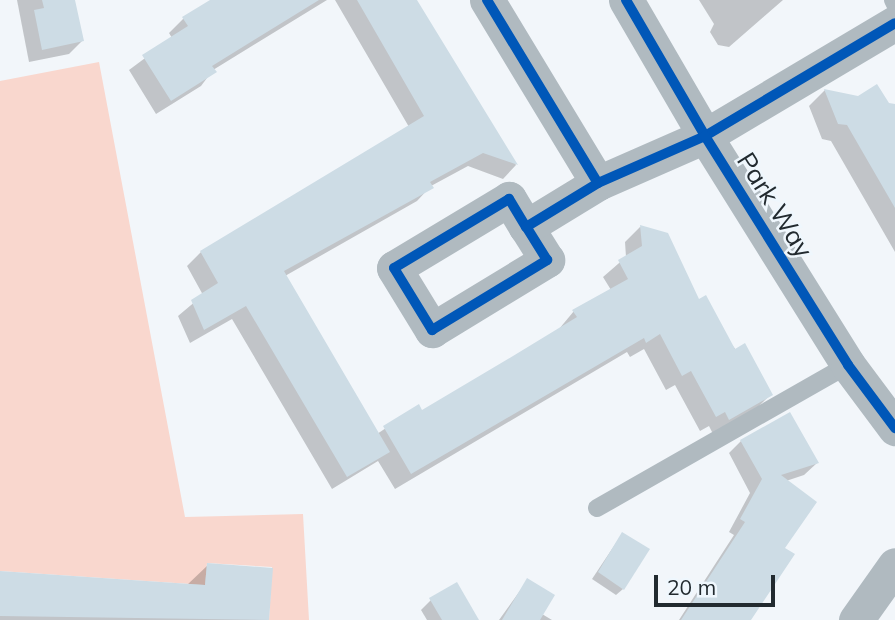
<!DOCTYPE html>
<style>
body{margin:0}
#map{position:relative;width:895px;height:620px;overflow:hidden;background:#f2f6fa;font-family:Mulish,sans-serif}
div>[style]{position:absolute}
.green>*{inset:0;background:#f9d7ce}
.shadow>*{inset:0;background:#0003}
.building>*{inset:0;background:#cddce5}
.service>*{height:18px;margin:-9px;padding:0 9px;transform-origin:9px;border-radius:9px;background:#b0bac0}
.minor>*{height:35px;margin:-17.5px;padding:0 17.5px;transform-origin:17.5px;border-radius:17.5px;background:#b0bac0}
.cycleway>*{height:10px;margin:-5px;padding:0 5px;transform-origin:5px;border-radius:5px;background:#0057b8}
span{translate:-50% -50%;white-space:nowrap;text-align:center;line-height:1.15;-webkit-text-stroke:5px #eff7fd;paint-order:stroke}
.street-label{font-size:26px;color:#222a2f}
.scale{position:absolute;left:654px;top:575px;width:121px;height:32px;box-sizing:border-box;border:4px solid #222a2f;border-top:0;padding-left:9px;font-size:21px;line-height:24px;white-space:nowrap;color:#222a2f;-webkit-text-stroke:5px #eff7fd;paint-order:stroke}
</style>
<div id="map">
<div class="green">
<i style="clip-path:polygon(99px 62px,185px 517px,303px 514px,309px 620px,269px 620px,272px 567px,207px 563px,205px 585px,0 571px,0 81px)"></i>
</div>
<div class="shadow">
<i style="clip-path:polygon(17px 0,74px 0,82px 41px,69px 54px,29px 62px)"></i>
<i style="clip-path:polygon(213px 0,327px 0,213px 70px,201px 86px,156px 114px,129px 70px,172px 38px,169px 33px,183px 19px)"></i>
<i style="clip-path:polygon(335px 0,414px 0,516px 165px,503px 179px,468px 166px,431px 186px,417px 201px,285px 276px,377px 434px,419px 406px,422px 412px,559px 329px,574px 311px,611px 290px,603px 277px,626px 257px,625px 242px,640px 227px,667px 234px,698px 302px,771px 394px,755px 410px,713px 434px,709px 426px,700px 431px,675px 385px,666px 390px,644px 349px,630px 357px,627px 352px,395px 489px,378px 461px,332px 489px,232px 319px,190px 343px,178px 316px,203px 295px,187px 266px,201px 252px,409px 127px)"></i>
<i style="clip-path:polygon(699px 0,783px 0,729px 47px,718px 45px,710px 32px,714px 24px)"></i>
<i style="clip-path:polygon(825px 90px,895px 106px,895px 252px,831px 141px,822px 139px,809px 106px)"></i>
<i style="clip-path:polygon(741px 441px,817px 463px,804px 475px,786px 481px,782px 549px,749px 620px,679px 620px,734px 535px,729px 532px,750px 493px,729px 453px)"></i>
<i style="clip-path:polygon(622px 534px,623px 589px,616px 595px,592px 579px)"></i>
<i style="clip-path:polygon(208px 565px,271px 569px,267px 620px,0 620px,0 573px,187px 585px)"></i>
<i style="clip-path:polygon(527px 581px,542px 614px,552px 620px,499px 620px)"></i>
<i style="clip-path:polygon(431px 600px,477px 620px,427px 620px,421px 610px)"></i>
</div>
<div class="building">
<i style="clip-path:polygon(42px 0,75px 0,84px 41px,42px 50px,34px 10px,44px 8px)"></i>
<i style="clip-path:polygon(210px 0,319px 0,212px 66px,217px 72px,171px 101px,142px 55px,188px 26px,182px 17px)"></i>
<i style="clip-path:polygon(357px 0,417px 0,518px 165px,483px 153px,430px 182px,434px 188px,284px 271px,390px 452px,347px 477px,246px 306px,204px 330px,191px 300px,218px 283px,200px 251px,424px 116px)"></i>
<i style="clip-path:polygon(877px 84px,889px 103px,895px 104px,895px 208px,847px 125px,838px 124px,824px 89px,858px 96px)"></i>
<i style="clip-path:polygon(640px 225px,668px 233px,699px 299px,706px 295px,735px 349px,745px 343px,773px 395px,729px 420px,725px 412px,716px 417px,691px 371px,682px 376px,660px 334px,646px 343px,644px 338px,411px 474px,383px 426px,419px 404px,422px 410px,513px 356px,577px 317px,572px 310px,628px 279px,618px 260px,642px 246px)"></i>
<i style="clip-path:polygon(790px 412px,819px 463px,781px 475px,817px 502px,785px 548px,795px 554px,751px 620px,681px 620px,745px 522px,740px 519px,762px 479px,740px 440px)"></i>
<i style="clip-path:polygon(622px 532px,650px 549px,624px 590px,598px 572px)"></i>
<i style="clip-path:polygon(207px 563px,273px 568px,269px 620px,0 616px,0 571px,205px 585px)"></i>
<i style="clip-path:polygon(527px 578px,555px 595px,540px 620px,502px 620px)"></i>
<i style="clip-path:polygon(457px 582px,479px 620px,442px 620px,429px 598px)"></i>
</div>
<div class="service">
<i style="left:893px;top:0;width:4px;rotate:63deg"></i>
<i style="left:597px;top:508px;width:289px;rotate:-29.7deg"></i>
</div>
<div class="minor">
<i style="left:487px;top:0;width:214px;rotate:58.8deg"></i>
<i style="left:598px;top:183px;width:117px;rotate:-23.7deg"></i>
<i style="left:705px;top:136px;width:221px;rotate:-30.7deg"></i>
<i style="left:626px;top:0;width:157px;rotate:59.8deg"></i>
<i style="left:705px;top:136px;width:270px;rotate:58deg"></i>
<i style="left:848px;top:365px;width:79px;rotate:53.3deg"></i>
<i style="left:526px;top:227px;width:33px;rotate:-121deg"></i>
<i style="left:509px;top:199px;width:134px;rotate:149deg"></i>
<i style="left:394px;top:268px;width:73px;rotate:58.5deg"></i>
<i style="left:432px;top:330px;width:135px;rotate:-31.3deg"></i>
<i style="left:547px;top:260px;width:39px;rotate:-122deg"></i>
<i style="left:526px;top:227px;width:84px;rotate:-31.4deg"></i>
<i style="left:856px;top:620px;width:67px;rotate:-54.7deg"></i>
</div>
<div class="cycleway">
<i style="left:487px;top:0;width:214px;rotate:58.8deg"></i>
<i style="left:598px;top:183px;width:117px;rotate:-23.7deg"></i>
<i style="left:705px;top:136px;width:221px;rotate:-30.7deg"></i>
<i style="left:626px;top:0;width:157px;rotate:59.8deg"></i>
<i style="left:705px;top:136px;width:270px;rotate:58deg"></i>
<i style="left:848px;top:365px;width:79px;rotate:53.3deg"></i>
<i style="left:526px;top:227px;width:33px;rotate:-121deg"></i>
<i style="left:509px;top:199px;width:134px;rotate:149deg"></i>
<i style="left:394px;top:268px;width:73px;rotate:58.5deg"></i>
<i style="left:432px;top:330px;width:135px;rotate:-31.3deg"></i>
<i style="left:547px;top:260px;width:39px;rotate:-122deg"></i>
<i style="left:526px;top:227px;width:84px;rotate:-31.4deg"></i>
</div>
<div class="street-label">
<span style="left:775px;top:205px;rotate:58deg">Park Way</span>
</div>
<div class="scale">20 m</div>
</div>
